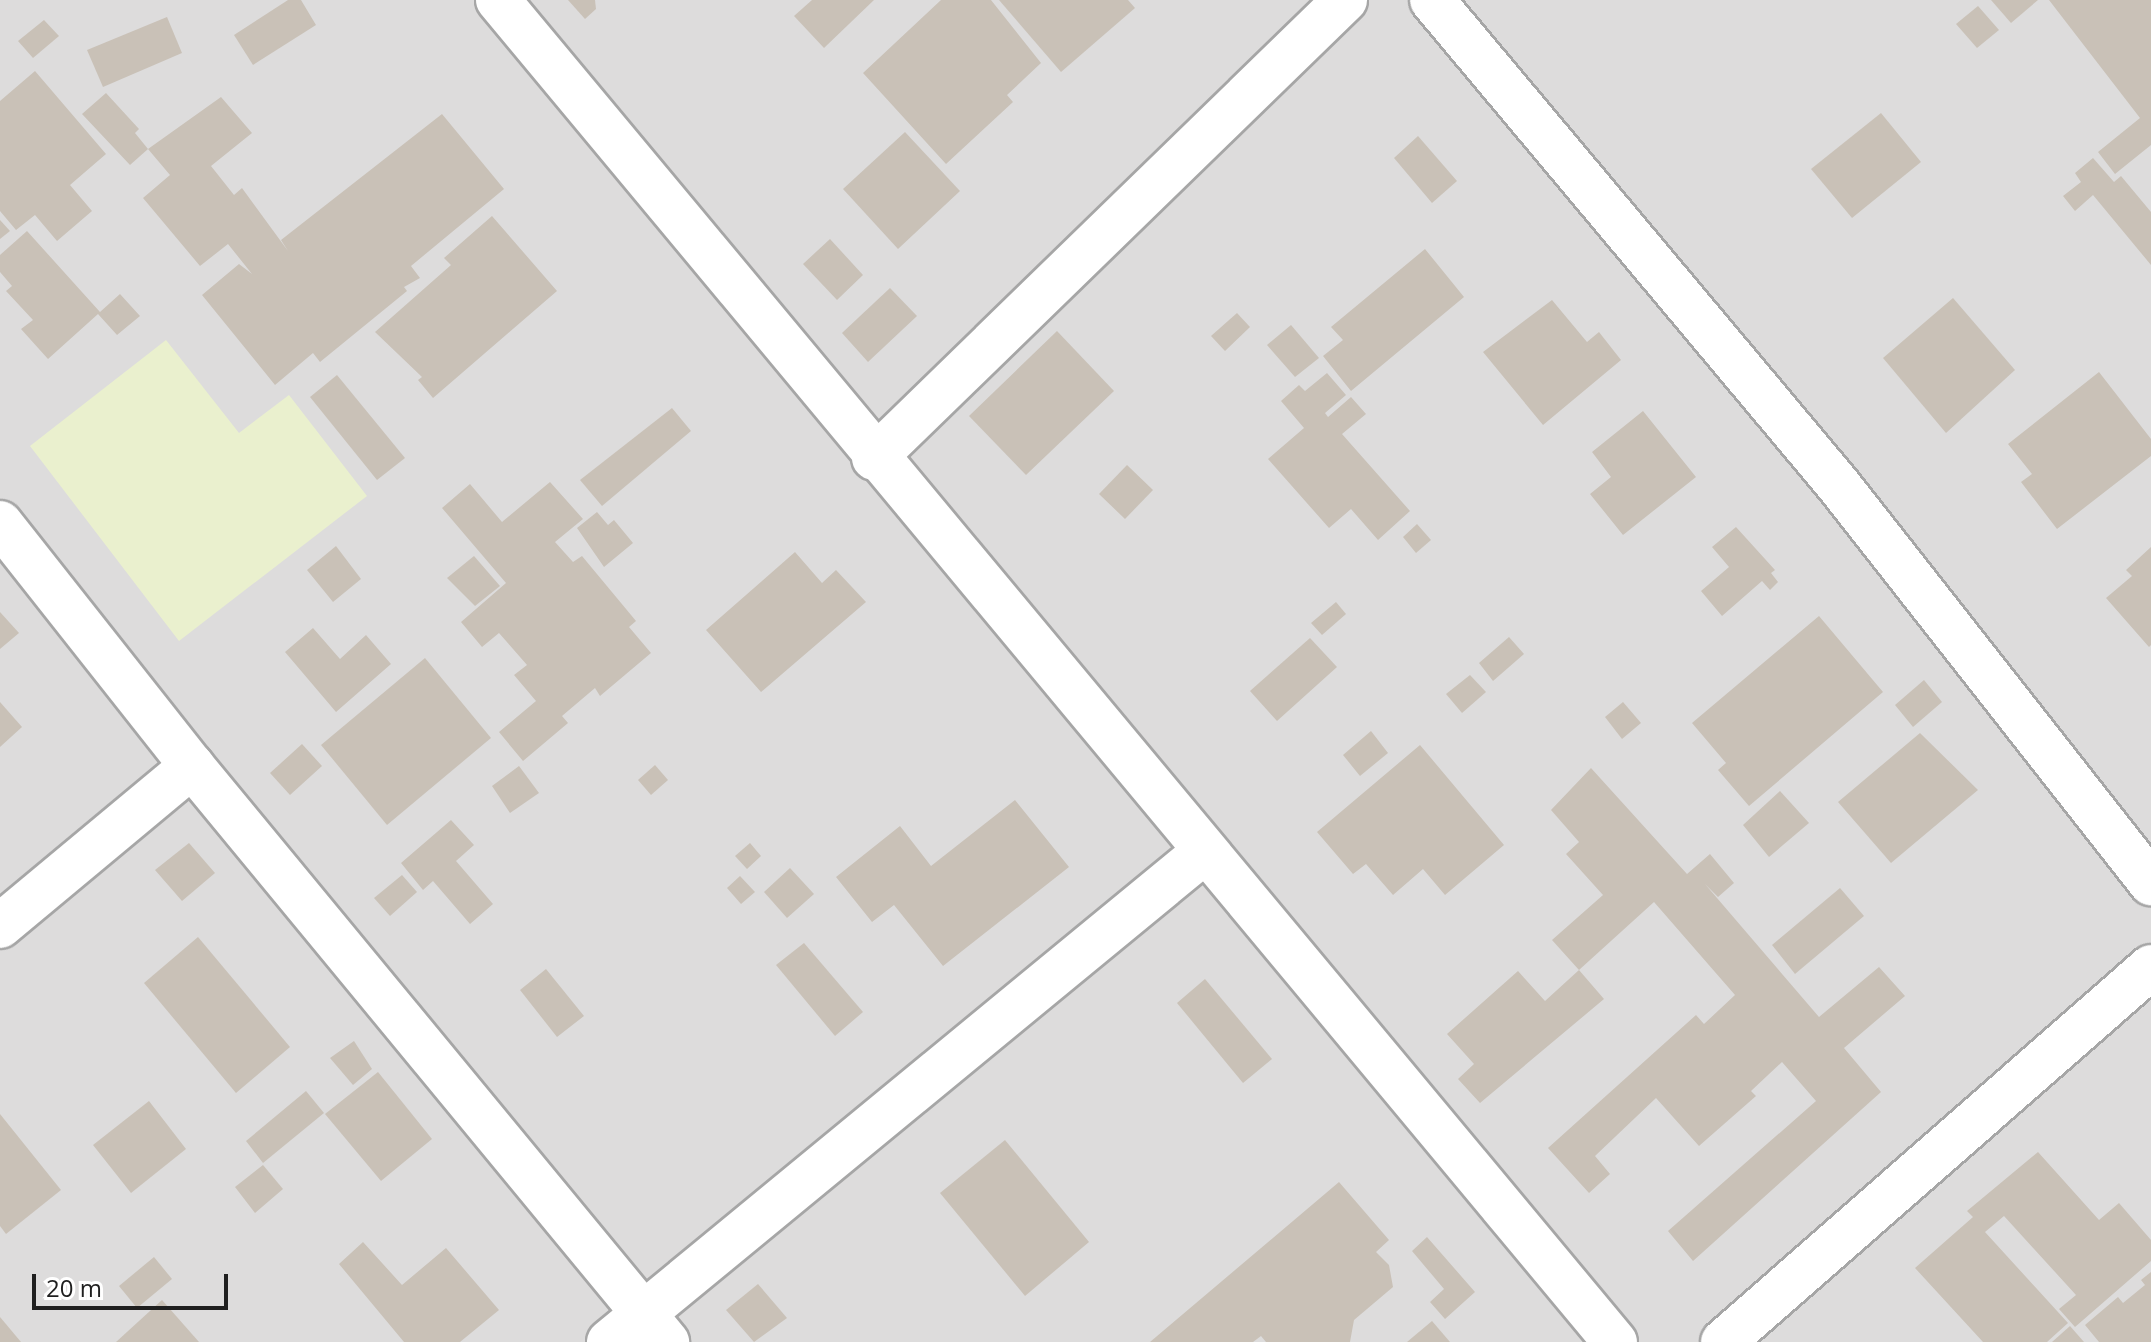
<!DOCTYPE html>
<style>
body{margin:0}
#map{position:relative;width:2151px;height:1342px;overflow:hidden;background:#f0eee4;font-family:"Open Sans",sans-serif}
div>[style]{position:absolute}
.residential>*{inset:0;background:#dddcdc}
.farmland>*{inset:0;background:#eaf0ce}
.building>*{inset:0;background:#c9c1b7}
.roads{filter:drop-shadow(2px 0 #a6a6a6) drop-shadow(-2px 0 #a6a6a6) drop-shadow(0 2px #a6a6a6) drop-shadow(0 -2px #a6a6a6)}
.minor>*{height:44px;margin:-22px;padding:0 22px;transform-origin:22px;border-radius:22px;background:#fff}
span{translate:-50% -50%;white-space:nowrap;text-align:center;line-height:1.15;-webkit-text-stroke:7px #fff;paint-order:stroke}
.scale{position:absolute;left:32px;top:1274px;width:196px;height:36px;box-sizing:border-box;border:4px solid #1f1f1f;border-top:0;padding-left:10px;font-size:24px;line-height:28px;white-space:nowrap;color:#1f1f1f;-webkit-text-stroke:6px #fff;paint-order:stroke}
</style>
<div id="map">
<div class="residential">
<i style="clip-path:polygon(0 0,2151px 0,2151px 1342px,0 1342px)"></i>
</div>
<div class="farmland">
<i style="clip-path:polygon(166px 340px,239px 433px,289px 395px,367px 496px,179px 641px,30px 446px)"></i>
</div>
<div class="building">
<i style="clip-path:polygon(288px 0,301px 0,316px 25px,253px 65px,234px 35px)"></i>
<i style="clip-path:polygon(568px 0,595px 0,596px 9px,585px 19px)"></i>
<i style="clip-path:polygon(812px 0,874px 0,824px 48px,794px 16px)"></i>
<i style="clip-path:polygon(941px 0,991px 0,1041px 63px,1007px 95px,1013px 102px,946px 164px,863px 73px)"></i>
<i style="clip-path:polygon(999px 0,1128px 0,1135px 8px,1061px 72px)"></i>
<i style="clip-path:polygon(1991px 0,2038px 0,2011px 23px)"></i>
<i style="clip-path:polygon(2049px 0,2151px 0,2151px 145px,2115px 174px,2098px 152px,2140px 118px)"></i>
<i style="clip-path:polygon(1978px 6px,1999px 30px,1977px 48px,1956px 24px)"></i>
<i style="clip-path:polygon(167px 17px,182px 53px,103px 87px,87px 50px)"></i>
<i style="clip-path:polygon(44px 20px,59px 36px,33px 58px,18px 41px)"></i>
<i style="clip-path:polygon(35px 71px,106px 154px,70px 185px,92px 211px,57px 241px,35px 215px,16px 230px,0 211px,0 101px)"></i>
<i style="clip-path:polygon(106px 93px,139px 129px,135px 133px,148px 149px,221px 97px,252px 133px,211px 166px,234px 195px,242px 188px,288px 251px,281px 240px,442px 114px,504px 189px,411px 266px,420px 278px,404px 287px,407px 291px,320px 362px,313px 353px,275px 385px,202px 295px,239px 264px,252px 274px,228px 244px,200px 266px,143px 198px,170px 175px,148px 149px,130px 165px,82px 114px)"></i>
<i style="clip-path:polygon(1881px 113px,1921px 162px,1852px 218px,1811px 169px)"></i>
<i style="clip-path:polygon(905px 132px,960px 191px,898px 249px,843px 189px)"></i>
<i style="clip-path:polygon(1418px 136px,1457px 181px,1432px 203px,1394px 158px)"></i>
<i style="clip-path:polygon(2093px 158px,2114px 182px,2121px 176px,2151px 212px,2151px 265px,2093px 195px,2075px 211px,2063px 196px,2081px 182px,2075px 173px)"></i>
<i style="clip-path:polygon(492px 216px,557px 291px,433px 398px,418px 380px,422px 377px,375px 332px,451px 265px,444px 258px)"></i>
<i style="clip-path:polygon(0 220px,10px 231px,0 239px)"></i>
<i style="clip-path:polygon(27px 231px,100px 312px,120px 294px,140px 316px,117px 335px,98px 314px,48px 359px,21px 329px,33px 320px,6px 291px,12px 286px,0 272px,0 255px)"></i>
<i style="clip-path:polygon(830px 239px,863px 275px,837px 300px,803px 264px)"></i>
<i style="clip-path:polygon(1425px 249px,1464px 297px,1351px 391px,1323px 356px,1343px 340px,1331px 327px)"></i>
<i style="clip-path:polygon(890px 288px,917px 316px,868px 362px,842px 333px)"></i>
<i style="clip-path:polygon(1953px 298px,2015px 370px,1946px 433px,1883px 358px)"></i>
<i style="clip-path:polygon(1552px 300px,1587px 342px,1599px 332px,1621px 360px,1543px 425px,1483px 352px)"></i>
<i style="clip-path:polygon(1237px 313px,1250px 327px,1225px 351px,1211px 336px)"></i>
<i style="clip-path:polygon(1291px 325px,1319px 358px,1295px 377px,1267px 345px)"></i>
<i style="clip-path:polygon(1057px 331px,1114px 391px,1026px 475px,969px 416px)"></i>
<i style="clip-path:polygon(2099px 372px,2151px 439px,2151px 456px,2057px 529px,2021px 482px,2032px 474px,2008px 444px)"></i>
<i style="clip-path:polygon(1327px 373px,1346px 395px,1325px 413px,1328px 417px,1351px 397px,1366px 414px,1342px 434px,1410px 511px,1378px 540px,1351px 509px,1329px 528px,1268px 459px,1304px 428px,1281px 401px,1299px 385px,1305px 391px)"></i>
<i style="clip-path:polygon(337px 375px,405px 458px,377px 480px,310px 397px)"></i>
<i style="clip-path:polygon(672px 408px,691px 431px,602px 506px,580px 480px)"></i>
<i style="clip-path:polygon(1643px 411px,1696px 477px,1623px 535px,1590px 494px,1611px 477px,1592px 452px)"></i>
<i style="clip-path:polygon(1127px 465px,1153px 490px,1125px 519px,1099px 494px)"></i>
<i style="clip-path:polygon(550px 482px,583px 519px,555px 542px,573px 562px,582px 556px,636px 621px,629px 627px,651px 653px,600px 696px,595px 688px,562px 716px,568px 723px,523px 761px,499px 732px,536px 701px,514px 675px,527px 665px,499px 633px,482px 647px,461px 622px,506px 583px,442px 508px,470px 484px,502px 522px)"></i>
<i style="clip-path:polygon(597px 512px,608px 525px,614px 520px,633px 543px,604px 567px,577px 528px)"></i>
<i style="clip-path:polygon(1417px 524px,1431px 540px,1416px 553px,1403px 537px)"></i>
<i style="clip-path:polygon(1736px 527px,1775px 570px,1771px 573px,1778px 582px,1770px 590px,1762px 581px,1722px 616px,1701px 591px,1729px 567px,1712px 547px)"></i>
<i style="clip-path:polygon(336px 546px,361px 579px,333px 602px,307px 570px)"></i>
<i style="clip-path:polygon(2151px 547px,2151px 645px,2149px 647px,2106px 598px,2132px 576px,2126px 570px)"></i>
<i style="clip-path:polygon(795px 552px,822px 583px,836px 570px,866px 602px,761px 692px,706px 630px)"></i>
<i style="clip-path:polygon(474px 556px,500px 586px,475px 606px,447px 578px)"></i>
<i style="clip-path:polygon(1336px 602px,1346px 614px,1322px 635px,1311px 623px)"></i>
<i style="clip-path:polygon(0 612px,19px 633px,0 649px)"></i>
<i style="clip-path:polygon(1819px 616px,1883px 692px,1749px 806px,1718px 770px,1726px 763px,1692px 723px)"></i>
<i style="clip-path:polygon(313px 628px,340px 659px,366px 635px,391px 664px,336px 712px,285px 652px)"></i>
<i style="clip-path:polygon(1509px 637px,1524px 654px,1493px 681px,1479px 663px)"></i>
<i style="clip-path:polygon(1310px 638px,1337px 667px,1277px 721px,1250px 691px)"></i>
<i style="clip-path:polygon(425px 658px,491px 738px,387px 825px,321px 745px)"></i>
<i style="clip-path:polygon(1470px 675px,1486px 692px,1462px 713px,1446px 694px)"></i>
<i style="clip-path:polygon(1924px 680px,1942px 702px,1913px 727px,1895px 705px)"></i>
<i style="clip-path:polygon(0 702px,22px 727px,0 747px)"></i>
<i style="clip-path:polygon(1623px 702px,1641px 723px,1622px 739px,1605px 717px)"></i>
<i style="clip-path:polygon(1371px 731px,1388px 753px,1360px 776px,1343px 755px)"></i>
<i style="clip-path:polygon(1920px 733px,1978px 790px,1891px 863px,1838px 802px)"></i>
<i style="clip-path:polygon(302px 744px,322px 766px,290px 795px,270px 773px)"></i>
<i style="clip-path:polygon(1420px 745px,1504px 845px,1445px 895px,1423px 869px,1393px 895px,1366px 864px,1353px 874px,1317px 832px)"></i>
<i style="clip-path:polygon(655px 765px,668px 780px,651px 795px,638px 780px)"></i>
<i style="clip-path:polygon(519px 766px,539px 793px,510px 813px,492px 786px)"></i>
<i style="clip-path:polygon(1591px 768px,1687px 874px,1710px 854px,1734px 883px,1718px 897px,1705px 884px,1819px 1017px,1879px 967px,1905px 996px,1844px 1048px,1881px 1092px,1693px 1261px,1668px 1231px,1816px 1101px,1782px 1062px,1751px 1091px,1756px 1096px,1699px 1146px,1656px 1098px,1595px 1156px,1610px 1174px,1589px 1193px,1548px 1148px,1696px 1015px,1704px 1024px,1735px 995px,1654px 902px,1579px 970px,1552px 940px,1603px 895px,1566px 854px,1579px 842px,1551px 810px)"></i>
<i style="clip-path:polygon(1780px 791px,1809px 823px,1769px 857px,1743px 825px)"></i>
<i style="clip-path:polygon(1015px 800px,1069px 867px,943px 966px,894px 905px,872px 922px,836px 877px,900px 826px,931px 866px)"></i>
<i style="clip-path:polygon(451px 820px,474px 845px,456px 861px,493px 904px,470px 924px,433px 881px,423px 890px,401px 863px)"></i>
<i style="clip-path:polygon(189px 843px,215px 873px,182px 901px,155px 870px)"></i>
<i style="clip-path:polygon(750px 843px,761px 856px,747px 869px,735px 856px)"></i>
<i style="clip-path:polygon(790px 868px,814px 894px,787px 918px,764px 892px)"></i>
<i style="clip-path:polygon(402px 875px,417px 892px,390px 916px,374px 898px)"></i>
<i style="clip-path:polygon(740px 876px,755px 892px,741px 904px,727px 888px)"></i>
<i style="clip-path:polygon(1840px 888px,1864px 916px,1795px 974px,1772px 945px)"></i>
<i style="clip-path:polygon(198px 937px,290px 1047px,236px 1093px,144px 983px)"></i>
<i style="clip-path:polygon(804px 943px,863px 1012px,835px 1036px,776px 965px)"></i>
<i style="clip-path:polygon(546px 969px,584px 1016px,557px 1037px,520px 990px)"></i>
<i style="clip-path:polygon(1579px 970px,1604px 999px,1480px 1103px,1458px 1079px,1474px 1064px,1447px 1034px,1518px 971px,1545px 1001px)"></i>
<i style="clip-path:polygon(1205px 979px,1272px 1059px,1243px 1083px,1177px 1003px)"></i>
<i style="clip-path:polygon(354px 1041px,372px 1069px,353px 1085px,330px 1058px)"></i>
<i style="clip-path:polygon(378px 1072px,432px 1139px,381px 1181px,325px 1114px)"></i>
<i style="clip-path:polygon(306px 1091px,324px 1113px,263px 1163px,246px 1141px)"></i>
<i style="clip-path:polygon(149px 1101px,186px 1149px,131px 1193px,93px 1145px)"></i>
<i style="clip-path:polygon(0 1114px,61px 1190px,6px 1234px,0 1226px)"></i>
<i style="clip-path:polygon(1005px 1140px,1089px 1242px,1025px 1296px,940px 1193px)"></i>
<i style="clip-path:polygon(2038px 1152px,2099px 1220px,2119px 1203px,2151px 1240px,2151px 1261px,2075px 1327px,2059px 1309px,2076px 1295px,2004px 1216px,1985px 1232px,2068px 1323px,2047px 1342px,1983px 1342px,1915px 1268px,1973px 1217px,1967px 1211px)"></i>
<i style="clip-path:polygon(263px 1165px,283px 1189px,255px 1213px,235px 1187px)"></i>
<i style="clip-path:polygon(1339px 1182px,1389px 1240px,1376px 1252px,1389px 1265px,1393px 1287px,1354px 1320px,1350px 1342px,1266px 1342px,1261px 1336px,1253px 1342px,1150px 1342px)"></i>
<i style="clip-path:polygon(1427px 1237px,1475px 1292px,1445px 1319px,1430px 1302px,1444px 1289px,1412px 1251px)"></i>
<i style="clip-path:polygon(363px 1242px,402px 1285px,446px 1248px,499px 1310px,460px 1342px,404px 1342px,339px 1264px)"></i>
<i style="clip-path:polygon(154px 1257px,172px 1279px,137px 1308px,119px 1286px)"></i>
<i style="clip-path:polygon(2151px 1272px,2151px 1342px,2099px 1342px,2085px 1325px,2118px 1297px,2123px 1303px,2145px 1285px,2141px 1280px)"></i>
<i style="clip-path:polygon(758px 1284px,787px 1318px,754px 1342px,726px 1310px)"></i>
<i style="clip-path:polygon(162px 1300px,199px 1342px,116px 1342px)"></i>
<i style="clip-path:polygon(0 1317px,21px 1342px,0 1342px)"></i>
<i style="clip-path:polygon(1432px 1321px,1450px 1342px,1407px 1342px)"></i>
<i style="clip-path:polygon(2070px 1326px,2084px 1342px,2052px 1342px)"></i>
</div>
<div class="roads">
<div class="minor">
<i style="left:498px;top:0;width:1746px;rotate:50.23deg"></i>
<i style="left:1432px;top:0;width:635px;rotate:50.04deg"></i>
<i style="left:1840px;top:487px;width:504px;rotate:51.86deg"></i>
<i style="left:874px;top:458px;width:657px;rotate:-44.2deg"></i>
<i style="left:0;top:523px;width:310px;rotate:51.7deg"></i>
<i style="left:192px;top:766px;width:747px;rotate:50.49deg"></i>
<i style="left:0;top:926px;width:250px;rotate:-39.8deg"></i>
<i style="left:609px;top:1342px;width:771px;rotate:-39.47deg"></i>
<i style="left:1723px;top:1342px;width:569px;rotate:-41.22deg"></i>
</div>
</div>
<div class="scale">20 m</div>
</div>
